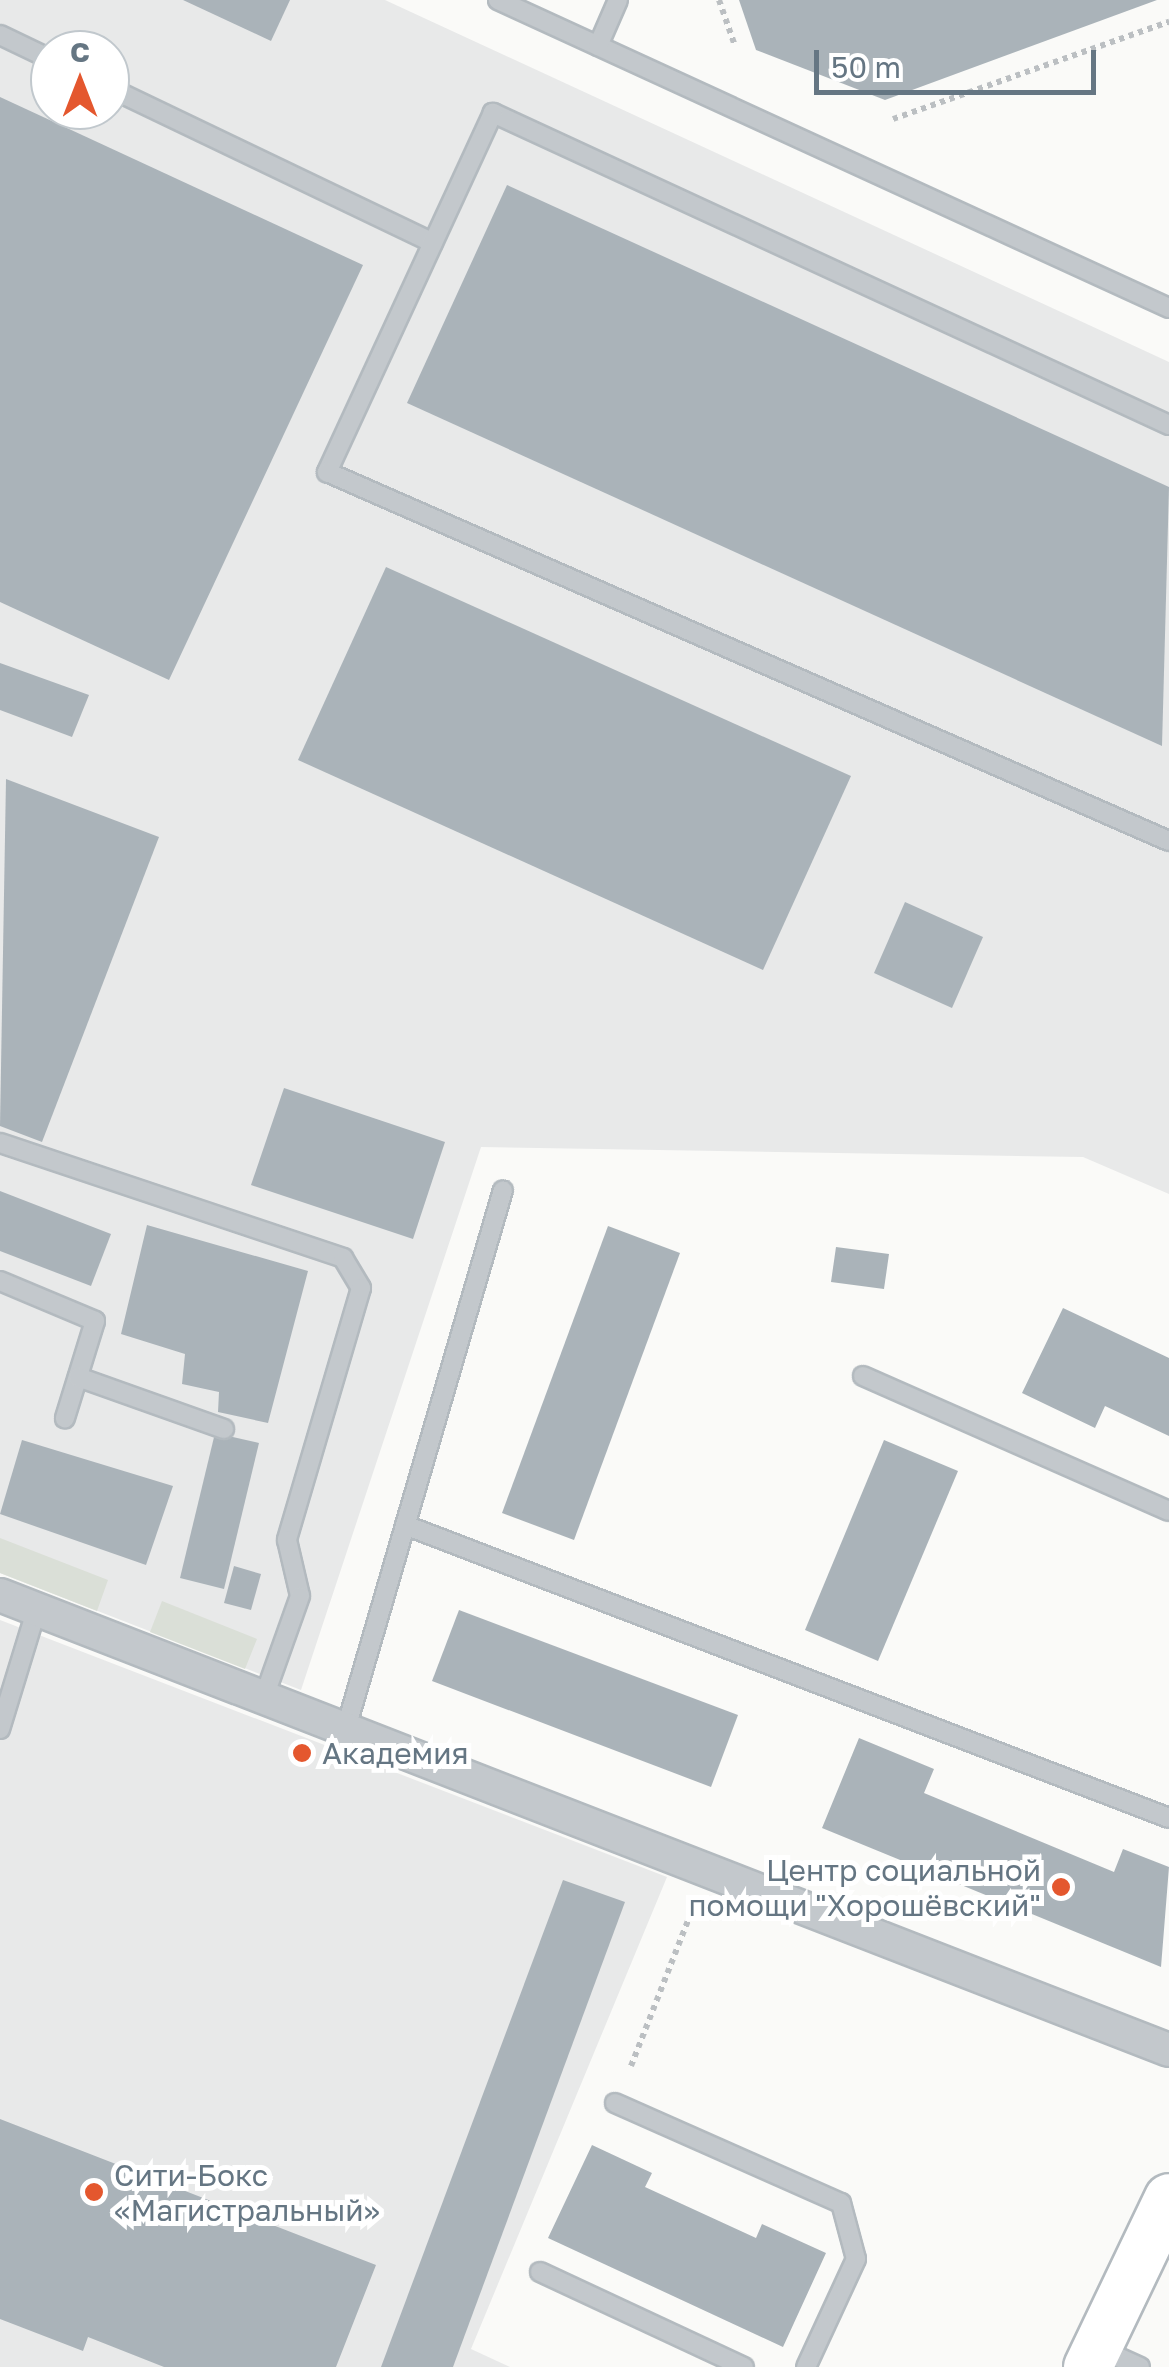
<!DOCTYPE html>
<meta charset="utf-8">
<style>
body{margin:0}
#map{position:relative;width:1169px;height:2367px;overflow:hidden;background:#fafaf8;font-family:"Golos Text",sans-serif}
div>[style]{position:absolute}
.built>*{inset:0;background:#e8e9e9}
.green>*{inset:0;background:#dadfd7}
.building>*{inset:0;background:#aab3b9}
.path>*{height:6px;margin-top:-3px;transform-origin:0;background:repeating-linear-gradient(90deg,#bbbfc2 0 5px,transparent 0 10px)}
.roads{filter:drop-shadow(2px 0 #b3babf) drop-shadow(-2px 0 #b3babf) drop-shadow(0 2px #b3babf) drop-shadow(0 -2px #b3babf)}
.lane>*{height:18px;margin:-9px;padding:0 9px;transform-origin:9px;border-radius:9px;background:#c3c8cc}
.street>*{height:32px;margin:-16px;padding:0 16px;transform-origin:16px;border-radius:16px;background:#c3c8cc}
.secondary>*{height:48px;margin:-24px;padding:0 24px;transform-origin:24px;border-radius:24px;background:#fff}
.dots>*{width:28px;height:28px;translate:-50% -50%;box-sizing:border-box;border:5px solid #fff;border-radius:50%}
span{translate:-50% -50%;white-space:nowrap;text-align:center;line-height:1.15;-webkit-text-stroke:10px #fff;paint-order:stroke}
.poi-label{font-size:30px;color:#657683}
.left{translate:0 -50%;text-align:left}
.right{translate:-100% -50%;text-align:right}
.north{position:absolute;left:30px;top:30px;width:100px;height:100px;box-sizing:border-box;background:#fff;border:2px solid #c1c8cd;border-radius:50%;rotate:0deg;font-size:28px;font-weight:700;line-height:40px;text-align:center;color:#657683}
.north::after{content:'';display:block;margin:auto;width:35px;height:45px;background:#e4572e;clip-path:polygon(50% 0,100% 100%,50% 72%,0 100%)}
.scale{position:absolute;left:814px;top:50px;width:282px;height:45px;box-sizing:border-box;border:5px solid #657683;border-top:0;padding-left:12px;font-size:30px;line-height:35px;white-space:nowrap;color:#657683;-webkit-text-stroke:8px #fff;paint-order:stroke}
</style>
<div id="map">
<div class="built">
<i style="clip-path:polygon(evenodd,0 0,385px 0,1169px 362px,1169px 1194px,1083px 1157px,481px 1147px,301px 1690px,0 1573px,0 0,50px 50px,110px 50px,110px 110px,50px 110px,50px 50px)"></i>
<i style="clip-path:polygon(0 1620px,667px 1877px,471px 2349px,510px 2367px,0 2367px)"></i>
</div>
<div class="green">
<i style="clip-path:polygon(0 1538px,108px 1580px,97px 1611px,0 1573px)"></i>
<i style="clip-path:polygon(162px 1601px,257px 1639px,245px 1669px,150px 1632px)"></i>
</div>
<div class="building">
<i style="clip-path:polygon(183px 0,290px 0,271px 41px)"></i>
<i style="clip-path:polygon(739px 0,1157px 0,885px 100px,756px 50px)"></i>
<i style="clip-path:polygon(0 97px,363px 265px,169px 680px,0 602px)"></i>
<i style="clip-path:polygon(507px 185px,1169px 487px,1162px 746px,407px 403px)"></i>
<i style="clip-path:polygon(386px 567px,851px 776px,763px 970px,298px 760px)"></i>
<i style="clip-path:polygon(0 663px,89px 695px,72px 737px,0 710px)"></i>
<i style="clip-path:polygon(6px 779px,159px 837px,42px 1142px,0 1126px)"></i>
<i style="clip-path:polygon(905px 902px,983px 937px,952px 1008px,874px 973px)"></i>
<i style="clip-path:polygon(284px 1088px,445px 1142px,413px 1239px,251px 1185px)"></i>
<i style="clip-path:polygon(0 1191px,111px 1234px,91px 1286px,0 1251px)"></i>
<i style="clip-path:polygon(147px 1225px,308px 1271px,268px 1423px,218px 1412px,219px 1392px,182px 1384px,185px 1354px,121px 1334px)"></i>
<i style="clip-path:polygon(608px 1226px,680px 1253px,574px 1540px,502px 1513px)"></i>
<i style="clip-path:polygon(836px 1247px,889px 1254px,884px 1289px,831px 1282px)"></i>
<i style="clip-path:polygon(1063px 1308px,1169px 1358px,1169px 1436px,1105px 1406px,1095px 1428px,1022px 1393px)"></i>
<i style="clip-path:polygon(215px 1433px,259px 1443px,224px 1589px,180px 1578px)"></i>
<i style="clip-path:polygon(22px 1440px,173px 1486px,146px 1565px,0 1514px)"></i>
<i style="clip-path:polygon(884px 1440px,958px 1471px,878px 1661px,805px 1630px)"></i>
<i style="clip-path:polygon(234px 1566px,261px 1574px,251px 1610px,224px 1603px)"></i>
<i style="clip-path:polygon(459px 1610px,738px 1715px,711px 1787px,432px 1681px)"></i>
<i style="clip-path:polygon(859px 1738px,934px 1769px,924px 1793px,1114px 1872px,1123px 1849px,1169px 1867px,1161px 1967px,822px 1828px)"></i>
<i style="clip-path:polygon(563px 1880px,625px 1902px,453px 2367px,381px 2367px)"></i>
<i style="clip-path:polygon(0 2119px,376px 2265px,336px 2367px,164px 2367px,88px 2337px,83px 2351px,0 2319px)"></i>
<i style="clip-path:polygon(592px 2145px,652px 2173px,645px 2187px,756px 2238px,762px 2224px,826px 2253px,783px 2347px,548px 2238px)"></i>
</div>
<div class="path">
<i style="left:719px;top:0;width:49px;rotate:70.8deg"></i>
<i style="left:893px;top:119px;width:293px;rotate:-19.4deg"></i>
<i style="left:631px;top:2066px;width:173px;rotate:-68.6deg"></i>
</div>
<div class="roads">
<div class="lane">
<i style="left:498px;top:0;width:738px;rotate:24.66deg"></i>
<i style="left:0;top:35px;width:55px;rotate:25.6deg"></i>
<i style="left:598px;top:46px;width:50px;rotate:-66.5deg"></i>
<i style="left:110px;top:88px;width:358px;rotate:25.6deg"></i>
<i style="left:1169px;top:425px;width:745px;rotate:-155.22deg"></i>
<i style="left:493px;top:113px;width:396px;rotate:114.8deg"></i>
<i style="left:327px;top:472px;width:919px;rotate:23.67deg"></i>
<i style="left:0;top:1143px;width:362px;rotate:18.5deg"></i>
<i style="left:343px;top:1258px;width:35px;rotate:59deg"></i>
<i style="left:361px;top:1288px;width:263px;rotate:106.4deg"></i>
<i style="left:287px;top:1540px;width:57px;rotate:76.9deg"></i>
<i style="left:300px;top:1596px;width:107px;rotate:109.6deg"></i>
<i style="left:0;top:1281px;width:103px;rotate:22.8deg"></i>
<i style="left:95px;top:1321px;width:102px;rotate:107.2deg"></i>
<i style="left:863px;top:1376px;width:334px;rotate:23.8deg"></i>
<i style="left:78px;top:1377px;width:155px;rotate:19.6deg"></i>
<i style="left:405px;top:1525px;width:818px;rotate:20.98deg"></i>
<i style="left:346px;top:1728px;width:560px;rotate:-73.73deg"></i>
<i style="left:0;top:1729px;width:127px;rotate:-73deg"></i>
<i style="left:615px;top:2103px;width:247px;rotate:23.9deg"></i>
<i style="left:841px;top:2203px;width:58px;rotate:75deg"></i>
<i style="left:856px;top:2259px;width:119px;rotate:114.8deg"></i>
<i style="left:540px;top:2272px;width:225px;rotate:25deg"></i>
<i style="left:1098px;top:2348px;width:46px;rotate:24.3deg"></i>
</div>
<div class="street">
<i style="left:0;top:1595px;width:1254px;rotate:21.27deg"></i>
</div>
<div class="secondary">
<i style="left:1088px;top:2367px;width:187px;rotate:-64.4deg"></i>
</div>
</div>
<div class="dots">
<i style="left:302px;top:1753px;background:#e4572e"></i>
<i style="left:1061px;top:1887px;background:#e4572e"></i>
<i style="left:94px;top:2192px;background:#e4572e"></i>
</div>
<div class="poi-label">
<span class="left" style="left:322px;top:1753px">Академия</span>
<span class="right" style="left:1041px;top:1887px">Центр социальной<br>помощи "Хорошёвский"</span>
<span class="left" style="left:114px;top:2192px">Сити-Бокс<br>«Магистральный»</span>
</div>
<div class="north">С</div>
<div class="scale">50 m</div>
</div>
